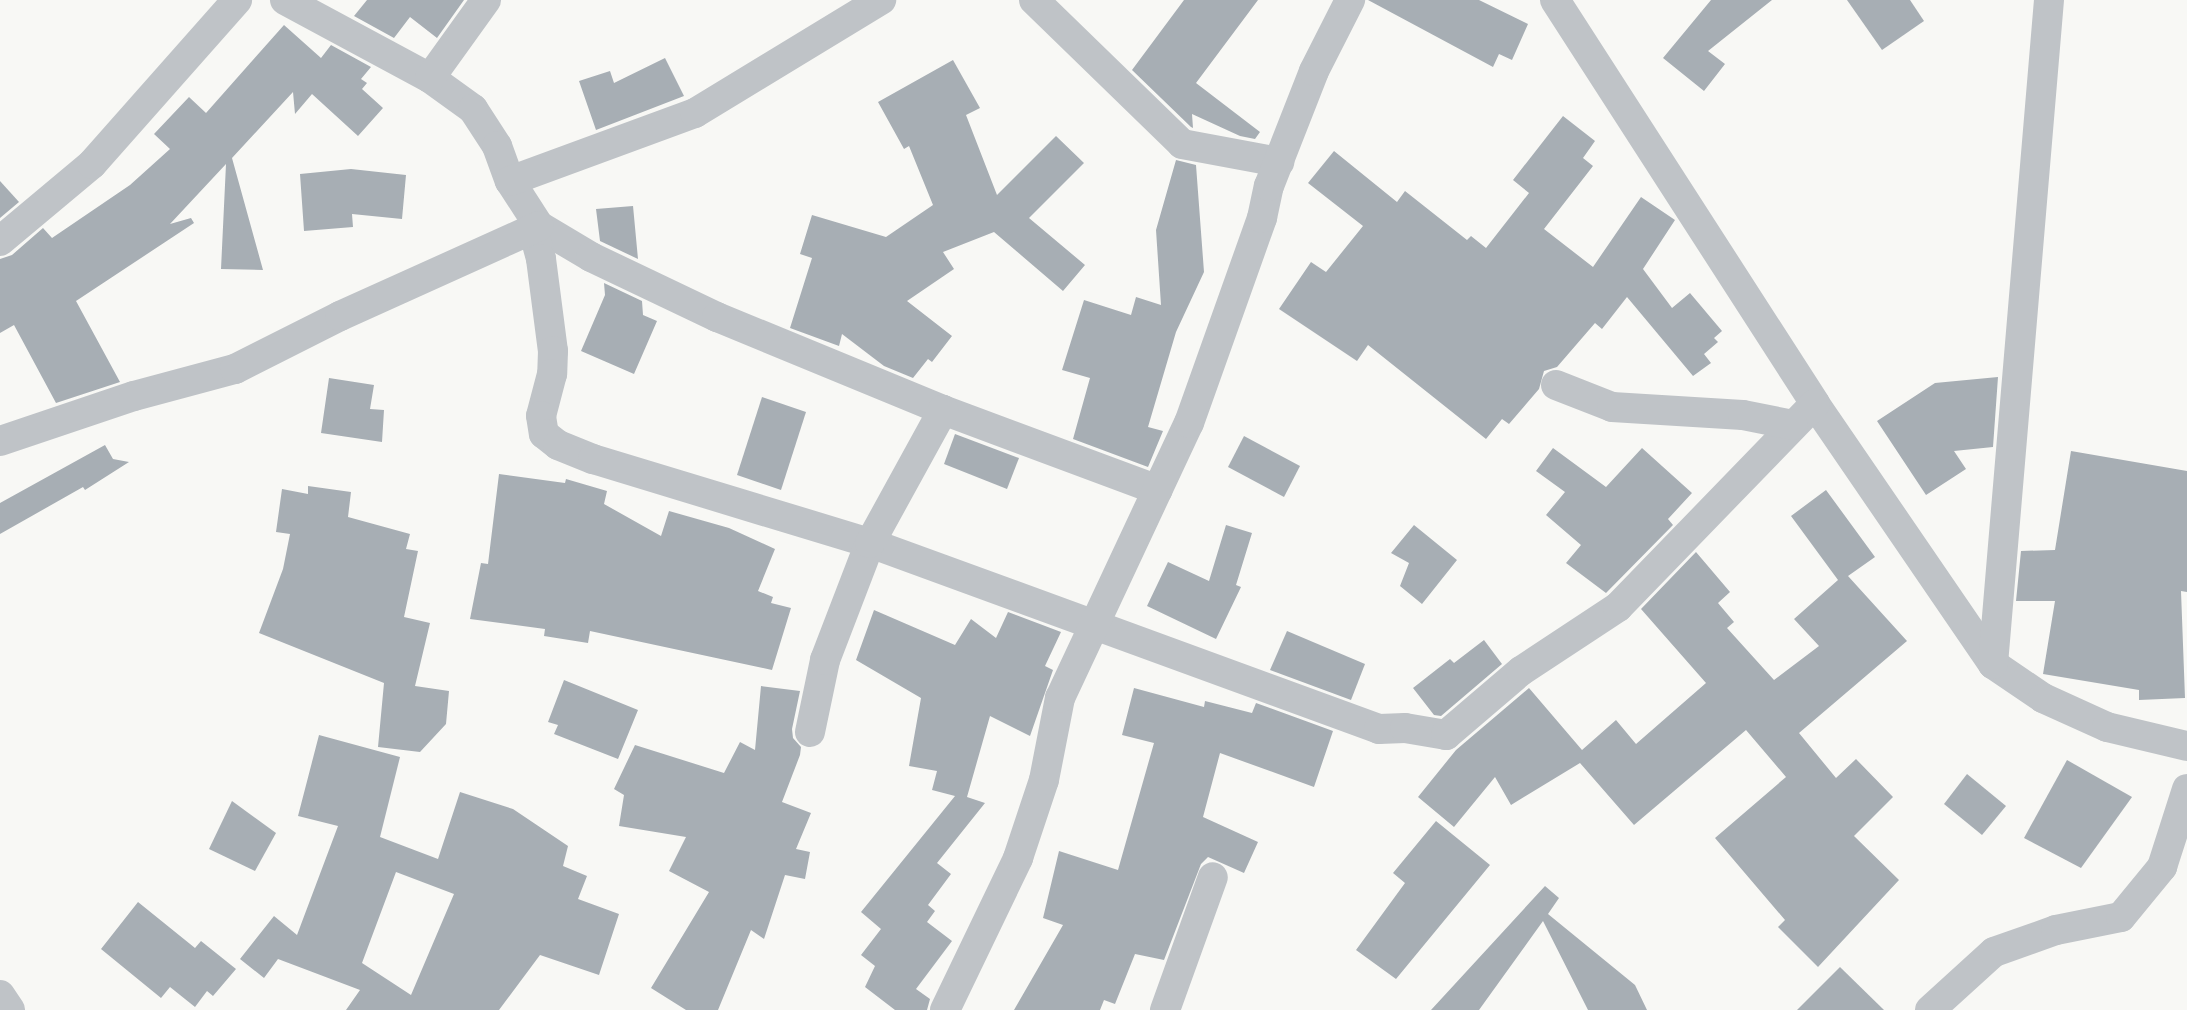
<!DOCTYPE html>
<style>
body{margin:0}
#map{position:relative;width:2187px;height:1010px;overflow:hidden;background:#f8f8f5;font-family:Montserrat,sans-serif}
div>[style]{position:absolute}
.building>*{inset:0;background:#a7aeb4}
.street>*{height:30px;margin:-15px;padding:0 15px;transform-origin:15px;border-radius:15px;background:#bfc3c7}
span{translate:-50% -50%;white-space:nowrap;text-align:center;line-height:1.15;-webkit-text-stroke:8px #fff;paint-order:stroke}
</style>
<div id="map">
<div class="building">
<i style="clip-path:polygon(367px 0,464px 0,437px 38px,410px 17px,394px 38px,354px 16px)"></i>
<i style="clip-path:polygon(1184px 0,1258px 0,1196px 83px,1260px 132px,1255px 139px,1240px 136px,1192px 114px,1193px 128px,1191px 127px,1132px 70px)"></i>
<i style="clip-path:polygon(1368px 0,1479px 0,1528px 24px,1512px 60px,1499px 54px,1493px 67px)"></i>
<i style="clip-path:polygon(1711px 0,1772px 0,1708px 51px,1725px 64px,1704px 91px,1663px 58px)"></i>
<i style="clip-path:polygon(1847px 0,1910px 0,1924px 21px,1882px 50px)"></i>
<i style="clip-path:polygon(284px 25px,321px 58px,331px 45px,371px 67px,361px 79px,367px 83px,362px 89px,383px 108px,358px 136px,312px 94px,295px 114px,293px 92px,232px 158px,263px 270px,221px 269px,226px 164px,170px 224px,191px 218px,194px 223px,76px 301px,120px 382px,56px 403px,14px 325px,0 333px,0 259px,12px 255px,43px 228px,52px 238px,130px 185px,170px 149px,154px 134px,189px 97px,206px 113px)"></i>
<i style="clip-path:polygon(665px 58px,684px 96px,596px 130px,579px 81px,610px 71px,614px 83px)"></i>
<i style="clip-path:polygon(953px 60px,980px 108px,966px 115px,997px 195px,1056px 136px,1084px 163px,1029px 218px,1085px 265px,1063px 291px,994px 232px,943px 252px,954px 269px,907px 301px,952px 336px,932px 362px,928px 359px,913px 378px,884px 366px,842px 334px,839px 346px,790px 328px,812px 258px,800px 254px,812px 215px,886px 237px,933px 205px,909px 146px,904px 149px,878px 102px)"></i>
<i style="clip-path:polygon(1563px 116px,1595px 141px,1583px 158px,1593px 166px,1544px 229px,1593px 267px,1641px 197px,1675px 220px,1643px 269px,1672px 308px,1690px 293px,1722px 331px,1714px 338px,1718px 342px,1704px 354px,1711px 363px,1693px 376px,1627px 297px,1602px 329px,1595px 323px,1557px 367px,1544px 371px,1539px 389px,1509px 424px,1502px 419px,1486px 439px,1368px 345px,1357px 361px,1279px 309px,1311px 262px,1326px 272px,1363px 226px,1308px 183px,1334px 151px,1397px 202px,1405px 191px,1467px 240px,1471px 236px,1486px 248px,1529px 193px,1513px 180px)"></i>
<i style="clip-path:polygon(1176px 160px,1196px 165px,1204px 272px,1176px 332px,1148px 427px,1163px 431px,1148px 467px,1073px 439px,1090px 378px,1062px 370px,1084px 300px,1131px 315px,1136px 297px,1161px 305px,1156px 230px)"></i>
<i style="clip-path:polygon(351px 169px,406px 175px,402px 219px,352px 214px,353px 227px,304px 231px,300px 174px)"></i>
<i style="clip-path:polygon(0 181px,19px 202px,0 218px)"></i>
<i style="clip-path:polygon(633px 206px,638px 259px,600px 241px,596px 209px)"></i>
<i style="clip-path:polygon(604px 283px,642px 301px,643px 315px,657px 321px,634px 374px,581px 351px,605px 295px)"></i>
<i style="clip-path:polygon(1998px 377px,1993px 447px,1954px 451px,1966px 469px,1926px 495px,1877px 421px,1935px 383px)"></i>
<i style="clip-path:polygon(329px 378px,374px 385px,370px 409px,384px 410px,382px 442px,321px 433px)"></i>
<i style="clip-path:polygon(762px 397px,806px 412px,781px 490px,737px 475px)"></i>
<i style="clip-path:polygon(955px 434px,1019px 458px,1007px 489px,944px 464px)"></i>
<i style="clip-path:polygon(1244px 436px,1300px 466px,1284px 497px,1228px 467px)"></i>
<i style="clip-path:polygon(105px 445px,113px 459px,129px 462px,85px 490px,83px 487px,0 534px,0 503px)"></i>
<i style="clip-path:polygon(1553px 448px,1606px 487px,1642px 448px,1692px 493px,1668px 519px,1673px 525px,1606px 593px,1566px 563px,1581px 545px,1546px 515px,1565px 492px,1536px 471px)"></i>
<i style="clip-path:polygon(2071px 451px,2187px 471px,2187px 592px,2181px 591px,2185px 698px,2139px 700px,2139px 690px,2043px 674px,2055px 601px,2016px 601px,2021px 551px,2055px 550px)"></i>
<i style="clip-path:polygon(499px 474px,565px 483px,566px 479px,607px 491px,604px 504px,661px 536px,669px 511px,729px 528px,775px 549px,758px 591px,773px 597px,771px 603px,791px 608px,772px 670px,590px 631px,588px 643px,544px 636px,545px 629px,470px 619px,481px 563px,488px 564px)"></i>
<i style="clip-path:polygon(308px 486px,351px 492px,348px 517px,410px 534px,406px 549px,418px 551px,404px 617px,430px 623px,415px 686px,449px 691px,446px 724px,420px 752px,378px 747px,384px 683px,259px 633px,283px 569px,290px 534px,276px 532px,282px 489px,308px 494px)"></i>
<i style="clip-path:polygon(1826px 490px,1875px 557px,1848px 576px,1907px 641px,1799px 733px,1836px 778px,1856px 759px,1893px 797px,1854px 836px,1899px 880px,1818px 967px,1778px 927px,1785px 920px,1715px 838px,1786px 777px,1746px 730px,1634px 825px,1580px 763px,1511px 805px,1495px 777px,1454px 827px,1418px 797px,1456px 750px,1529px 688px,1582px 750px,1616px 720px,1636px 744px,1706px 683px,1641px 609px,1696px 552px,1730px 592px,1718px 603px,1734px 622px,1727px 628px,1774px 680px,1819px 646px,1794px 619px,1838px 580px,1791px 516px)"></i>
<i style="clip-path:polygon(1226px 525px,1252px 533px,1236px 585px,1241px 587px,1216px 639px,1147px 606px,1168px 562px,1209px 581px)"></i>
<i style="clip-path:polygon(1414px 525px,1457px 560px,1422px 604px,1400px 586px,1409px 563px,1391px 553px)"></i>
<i style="clip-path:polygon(874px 610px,955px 645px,971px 619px,996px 638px,1008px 612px,1061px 632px,1045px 666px,1053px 670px,1030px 736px,990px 716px,967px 797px,985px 803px,937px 863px,951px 874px,928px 905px,935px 911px,927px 922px,952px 941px,916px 989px,930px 999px,927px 1010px,895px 1010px,865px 987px,875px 966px,861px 955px,881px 929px,861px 912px,955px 796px,932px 790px,937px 771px,909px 766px,921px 698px,856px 660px)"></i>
<i style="clip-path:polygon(1287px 631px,1365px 664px,1351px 700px,1270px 670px)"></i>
<i style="clip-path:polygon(1484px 640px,1502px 664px,1441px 716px,1434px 715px,1413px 688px,1450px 659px,1454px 663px)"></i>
<i style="clip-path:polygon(564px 680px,638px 710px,618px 759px,554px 734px,558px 725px,548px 722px)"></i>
<i style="clip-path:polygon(761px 686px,800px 691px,792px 729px,793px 738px,801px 747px,800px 755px,782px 802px,811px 813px,796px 849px,810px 852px,805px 879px,785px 875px,764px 939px,751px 930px,718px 1010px,686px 1010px,651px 988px,709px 892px,669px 871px,686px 837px,619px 826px,624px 795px,614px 789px,635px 745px,724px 773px,740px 742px,755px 750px)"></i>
<i style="clip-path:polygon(1134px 688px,1204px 707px,1205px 701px,1252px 713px,1256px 703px,1333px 731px,1314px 787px,1220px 753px,1203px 817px,1258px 842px,1244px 873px,1208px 857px,1201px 864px,1164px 960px,1135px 954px,1115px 1004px,1104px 1000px,1100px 1010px,1014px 1010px,1063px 925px,1043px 918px,1059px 851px,1118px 870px,1154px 743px,1122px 735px)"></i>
<i style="clip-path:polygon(evenodd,319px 735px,400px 757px,380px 837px,438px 859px,460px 792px,513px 809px,568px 846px,563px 866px,587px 876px,578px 899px,619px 914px,599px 975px,540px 955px,499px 1010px,346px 1010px,360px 990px,278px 959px,264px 978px,240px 959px,274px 916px,297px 935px,338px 826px,298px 816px,319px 735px,396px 872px,454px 894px,411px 995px,362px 963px,396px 872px)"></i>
<i style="clip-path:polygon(2067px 760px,2132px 797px,2081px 868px,2024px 838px)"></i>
<i style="clip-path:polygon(1967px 774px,2006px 806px,1982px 835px,1944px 804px)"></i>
<i style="clip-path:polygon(232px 801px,276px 833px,255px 871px,209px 849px)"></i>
<i style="clip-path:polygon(1436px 821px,1490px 865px,1396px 979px,1356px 950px,1405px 883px,1393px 873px)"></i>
<i style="clip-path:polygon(1545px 886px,1559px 898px,1548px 914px,1635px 985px,1647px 1010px,1588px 1010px,1543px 921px,1479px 1010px,1431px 1010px)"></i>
<i style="clip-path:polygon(138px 902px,195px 948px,201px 941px,236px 969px,213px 996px,207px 991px,195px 1007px,170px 987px,161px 998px,101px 949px)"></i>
<i style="clip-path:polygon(1840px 967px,1884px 1010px,1797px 1010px)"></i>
</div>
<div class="street">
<i style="left:285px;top:0;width:165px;rotate:28.3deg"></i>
<i style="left:430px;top:78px;width:53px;rotate:35.8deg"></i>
<i style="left:473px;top:109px;width:44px;rotate:57deg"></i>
<i style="left:497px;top:146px;width:37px;rotate:70deg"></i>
<i style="left:510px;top:181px;width:54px;rotate:57.2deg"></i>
<i style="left:539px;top:226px;width:61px;rotate:30.8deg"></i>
<i style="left:591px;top:257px;width:140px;rotate:25.5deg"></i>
<i style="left:717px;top:317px;width:244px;rotate:22.4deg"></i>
<i style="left:943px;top:410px;width:229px;rotate:20.4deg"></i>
<i style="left:1034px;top:0;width:206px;rotate:44.2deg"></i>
<i style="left:1182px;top:144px;width:99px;rotate:10.5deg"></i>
<i style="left:1555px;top:0;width:480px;rotate:57.2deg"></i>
<i style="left:1815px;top:404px;width:315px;rotate:55.6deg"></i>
<i style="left:1993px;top:664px;width:60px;rotate:34.2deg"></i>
<i style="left:2043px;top:698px;width:70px;rotate:24.4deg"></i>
<i style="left:2107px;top:727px;width:82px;rotate:13.4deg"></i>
<i style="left:430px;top:78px;width:96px;rotate:-54.3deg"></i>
<i style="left:510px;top:181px;width:197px;rotate:-20.2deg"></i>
<i style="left:695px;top:113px;width:218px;rotate:-31.3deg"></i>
<i style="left:533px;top:229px;width:31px;rotate:75deg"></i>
<i style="left:541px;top:259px;width:93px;rotate:82.6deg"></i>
<i style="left:553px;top:351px;width:23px;rotate:92deg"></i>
<i style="left:552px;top:374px;width:43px;rotate:104.7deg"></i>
<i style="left:541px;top:416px;width:18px;rotate:81deg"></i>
<i style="left:544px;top:434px;width:18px;rotate:38deg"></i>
<i style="left:558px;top:445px;width:38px;rotate:22deg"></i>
<i style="left:593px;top:459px;width:289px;rotate:16.9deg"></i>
<i style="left:870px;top:543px;width:542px;rotate:20.07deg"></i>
<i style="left:1379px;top:729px;width:26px;rotate:-2deg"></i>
<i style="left:1405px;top:728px;width:42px;rotate:9.7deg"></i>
<i style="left:1446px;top:735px;width:99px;rotate:-40.5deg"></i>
<i style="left:1521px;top:671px;width:116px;rotate:-33.4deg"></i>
<i style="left:1618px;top:607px;width:283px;rotate:-45.9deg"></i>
<i style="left:0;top:241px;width:120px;rotate:-39.9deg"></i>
<i style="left:92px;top:164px;width:219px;rotate:-48.5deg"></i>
<i style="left:1556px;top:385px;width:60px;rotate:21.4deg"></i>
<i style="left:1612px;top:407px;width:131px;rotate:3.5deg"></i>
<i style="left:1743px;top:415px;width:51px;rotate:11.3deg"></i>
<i style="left:0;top:441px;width:141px;rotate:-18.6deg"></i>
<i style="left:134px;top:396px;width:105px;rotate:-15deg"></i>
<i style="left:235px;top:369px;width:118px;rotate:-26.8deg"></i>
<i style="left:340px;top:316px;width:218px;rotate:-24.3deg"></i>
<i style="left:1993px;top:664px;width:666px;rotate:-85.18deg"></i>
<i style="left:810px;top:732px;width:74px;rotate:-78.2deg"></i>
<i style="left:825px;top:660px;width:125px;rotate:-69deg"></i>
<i style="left:870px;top:543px;width:152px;rotate:-61.2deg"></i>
<i style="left:0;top:995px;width:18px;rotate:56deg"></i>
<i style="left:945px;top:1010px;width:169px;rotate:-64.3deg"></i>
<i style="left:1018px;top:858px;width:82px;rotate:-71.6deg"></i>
<i style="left:1044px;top:780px;width:84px;rotate:-79deg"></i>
<i style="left:1060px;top:698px;width:304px;rotate:-64.9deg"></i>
<i style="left:1189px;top:423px;width:218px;rotate:-70.4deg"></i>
<i style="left:1262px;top:218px;width:33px;rotate:-78deg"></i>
<i style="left:1269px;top:186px;width:123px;rotate:-68.6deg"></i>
<i style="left:1314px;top:71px;width:80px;rotate:-63.1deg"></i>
<i style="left:1165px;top:1010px;width:141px;rotate:-70.2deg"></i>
<i style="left:1930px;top:1010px;width:86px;rotate:-42.2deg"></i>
<i style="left:1994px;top:952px;width:66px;rotate:-19.5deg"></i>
<i style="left:2056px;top:930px;width:66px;rotate:-11.3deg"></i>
<i style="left:2121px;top:917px;width:65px;rotate:-50.6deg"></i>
<i style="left:2162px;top:867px;width:82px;rotate:-72.2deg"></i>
</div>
</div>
